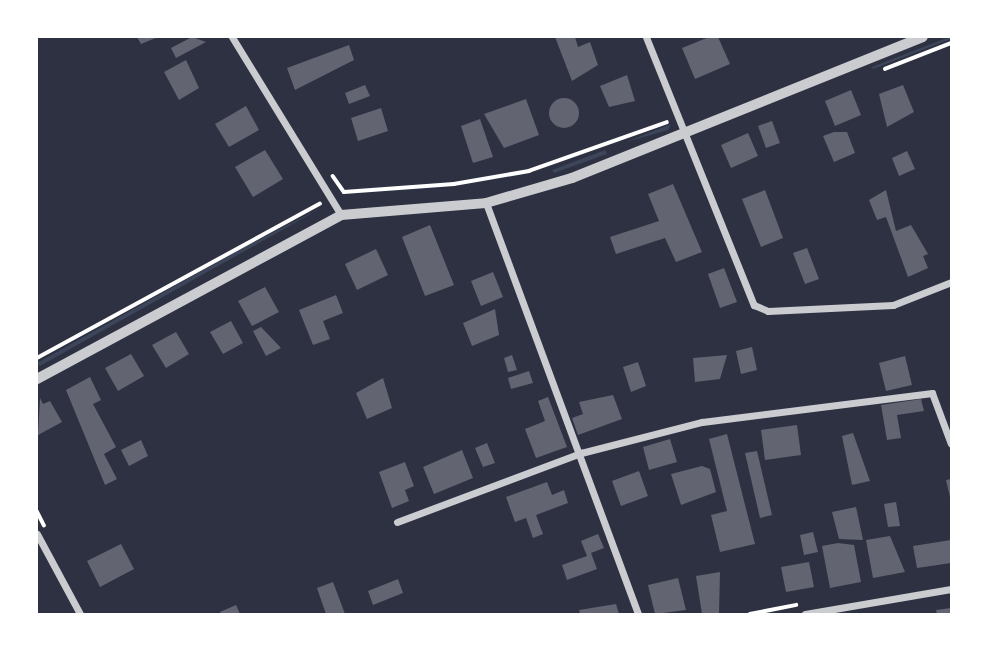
<!DOCTYPE html>
<style>
body{margin:0}
#map{position:relative;width:988px;height:651px;overflow:hidden;background:#2d3142;font-family:Figtree,sans-serif}
div>[style]{position:absolute}
.green>*{inset:0;background:#3c4559}
.building>*{inset:0;background:#626471}
.round{border-radius:50%}
.path>*{height:3.5px;margin:-1.75px;padding:0 1.75px;transform-origin:1.75px;border-radius:1.75px;background:#fff}
.minor>*{height:7px;margin:-3.5px;padding:0 3.5px;transform-origin:3.5px;border-radius:3.5px;background:#caccd0}
.tertiary>*{height:10px;margin:-5px;padding:0 5px;transform-origin:5px;border-radius:5px;background:#caccd0}
span{translate:-50% -50%;white-space:nowrap;text-align:center;line-height:1.15;-webkit-text-stroke:6px #fff;paint-order:stroke}
.frame{position:absolute;inset:0;border:38px solid #fff;pointer-events:none}
</style>
<div id="map">
<div class="green">
<i style="clip-path:polygon(949px 37px,951px 39px,873px 69px,872px 67px)"></i>
<i style="clip-path:polygon(671px 124px,668px 130px,626px 142px)"></i>
<i style="clip-path:polygon(605px 150px,607px 154px,554px 173px,552px 170px)"></i>
<i style="clip-path:polygon(323px 207px,40px 366px,37px 363px,241px 249px)"></i>
</div>
<div class="building">
<i style="clip-path:polygon(137px 37px,158px 37px,141px 44px)"></i>
<i style="clip-path:polygon(192px 37px,206px 42px,176px 58px,171px 48px)"></i>
<i style="clip-path:polygon(555px 37px,575px 37px,578px 47px,590px 42px,598px 65px,572px 81px)"></i>
<i style="clip-path:polygon(709px 37px,718px 37px,730px 64px,695px 79px,682px 48px)"></i>
<i style="clip-path:polygon(349px 45px,354px 60px,295px 90px,287px 68px)"></i>
<i style="clip-path:polygon(186px 60px,199px 88px,179px 100px,164px 72px)"></i>
<i style="clip-path:polygon(627px 75px,635px 101px,609px 107px,600px 86px)"></i>
<i style="clip-path:polygon(365px 85px,370px 96px,349px 104px,345px 93px)"></i>
<i style="clip-path:polygon(903px 85px,914px 112px,887px 127px,879px 94px)"></i>
<i style="clip-path:polygon(851px 90px,861px 115px,835px 126px,825px 101px)"></i>
<i class="round" style="left:549px;top:98px;width:30px;height:30px"></i>
<i style="clip-path:polygon(526px 99px,539px 135px,504px 148px,484px 114px)"></i>
<i style="clip-path:polygon(246px 106px,259px 130px,229px 147px,215px 124px)"></i>
<i style="clip-path:polygon(381px 108px,388px 131px,358px 141px,351px 118px)"></i>
<i style="clip-path:polygon(480px 119px,493px 157px,473px 163px,461px 126px)"></i>
<i style="clip-path:polygon(772px 121px,780px 143px,766px 148px,758px 126px)"></i>
<i style="clip-path:polygon(834px 132px,847px 132px,855px 153px,834px 162px,823px 136px)"></i>
<i style="clip-path:polygon(748px 133px,758px 156px,731px 168px,721px 145px)"></i>
<i style="clip-path:polygon(265px 150px,283px 179px,253px 197px,235px 167px)"></i>
<i style="clip-path:polygon(907px 151px,915px 169px,899px 176px,892px 158px)"></i>
<i style="clip-path:polygon(673px 184px,702px 252px,676px 262px,665px 238px,616px 254px,610px 237px,659px 221px,648px 194px)"></i>
<i style="clip-path:polygon(765px 190px,783px 238px,761px 247px,742px 199px)"></i>
<i style="clip-path:polygon(886px 190px,896px 231px,911px 225px,928px 254px,923px 256px,928px 268px,908px 277px,886px 217px,877px 220px,869px 200px)"></i>
<i style="clip-path:polygon(430px 225px,454px 285px,425px 296px,402px 237px)"></i>
<i style="clip-path:polygon(807px 248px,819px 279px,805px 284px,793px 253px)"></i>
<i style="clip-path:polygon(376px 249px,388px 275px,357px 290px,345px 264px)"></i>
<i style="clip-path:polygon(724px 268px,737px 302px,720px 308px,708px 274px)"></i>
<i style="clip-path:polygon(493px 272px,503px 297px,481px 306px,471px 281px)"></i>
<i style="clip-path:polygon(265px 287px,279px 312px,252px 326px,238px 301px)"></i>
<i style="clip-path:polygon(336px 295px,343px 313px,323px 321px,330px 339px,313px 345px,299px 310px)"></i>
<i style="clip-path:polygon(495px 309px,499px 335px,472px 346px,463px 323px)"></i>
<i style="clip-path:polygon(231px 321px,243px 343px,223px 354px,210px 332px)"></i>
<i style="clip-path:polygon(261px 327px,281px 348px,266px 356px,253px 331px)"></i>
<i style="clip-path:polygon(176px 332px,189px 354px,166px 368px,152px 345px)"></i>
<i style="clip-path:polygon(752px 347px,757px 370px,741px 374px,736px 351px)"></i>
<i style="clip-path:polygon(131px 354px,144px 376px,118px 391px,105px 368px)"></i>
<i style="clip-path:polygon(512px 355px,517px 370px,508px 372px,504px 358px)"></i>
<i style="clip-path:polygon(727px 355px,720px 379px,695px 382px,693px 358px)"></i>
<i style="clip-path:polygon(905px 356px,912px 385px,886px 391px,879px 363px)"></i>
<i style="clip-path:polygon(638px 362px,646px 386px,631px 392px,623px 367px)"></i>
<i style="clip-path:polygon(529px 371px,533px 383px,511px 389px,508px 378px)"></i>
<i style="clip-path:polygon(90px 377px,101px 400px,93px 404px,116px 447px,104px 454px,117px 479px,105px 485px,66px 390px)"></i>
<i style="clip-path:polygon(383px 378px,392px 408px,367px 419px,356px 393px)"></i>
<i style="clip-path:polygon(613px 395px,622px 419px,578px 435px,572px 418px,583px 414px,579px 402px)"></i>
<i style="clip-path:polygon(548px 397px,567px 447px,536px 458px,525px 429px,545px 421px,538px 401px)"></i>
<i style="clip-path:polygon(40px 398px,43px 404px,50px 401px,62px 422px,38px 435px)"></i>
<i style="clip-path:polygon(921px 399px,924px 411px,897px 415px,901px 438px,887px 440px,881px 405px)"></i>
<i style="clip-path:polygon(797px 425px,801px 455px,765px 460px,761px 430px)"></i>
<i style="clip-path:polygon(853px 433px,870px 481px,852px 485px,842px 436px)"></i>
<i style="clip-path:polygon(727px 434px,755px 544px,720px 552px,711px 515px,727px 511px,709px 439px)"></i>
<i style="clip-path:polygon(670px 439px,677px 462px,649px 470px,643px 447px)"></i>
<i style="clip-path:polygon(141px 440px,148px 456px,129px 466px,121px 450px)"></i>
<i style="clip-path:polygon(487px 443px,495px 463px,483px 467px,475px 448px)"></i>
<i style="clip-path:polygon(462px 450px,473px 478px,434px 494px,423px 467px)"></i>
<i style="clip-path:polygon(757px 451px,772px 515px,760px 518px,745px 453px)"></i>
<i style="clip-path:polygon(405px 462px,414px 486px,405px 490px,409px 501px,392px 508px,379px 472px)"></i>
<i style="clip-path:polygon(702px 466px,710px 469px,716px 492px,681px 505px,671px 474px)"></i>
<i style="clip-path:polygon(639px 471px,648px 496px,621px 506px,612px 481px)"></i>
<i style="clip-path:polygon(951px 479px,951px 497px,950px 497px,946px 480px)"></i>
<i style="clip-path:polygon(547px 482px,552px 495px,564px 490px,568px 503px,536px 515px,543px 534px,533px 538px,526px 518px,515px 522px,506px 497px)"></i>
<i style="clip-path:polygon(896px 502px,900px 526px,888px 527px,884px 504px)"></i>
<i style="clip-path:polygon(856px 507px,863px 540px,839px 539px,832px 512px)"></i>
<i style="clip-path:polygon(813px 532px,818px 552px,804px 555px,800px 535px)"></i>
<i style="clip-path:polygon(598px 534px,604px 548px,591px 553px,597px 569px,567px 580px,562px 565px,587px 556px,581px 541px)"></i>
<i style="clip-path:polygon(890px 536px,905px 572px,873px 578px,866px 540px)"></i>
<i style="clip-path:polygon(951px 540px,951px 563px,917px 568px,913px 546px)"></i>
<i style="clip-path:polygon(838px 543px,854px 545px,861px 582px,830px 588px,822px 546px)"></i>
<i style="clip-path:polygon(121px 544px,134px 569px,100px 587px,87px 561px)"></i>
<i style="clip-path:polygon(809px 562px,814px 587px,786px 592px,781px 567px)"></i>
<i style="clip-path:polygon(720px 572px,719px 614px,702px 614px,696px 576px)"></i>
<i style="clip-path:polygon(678px 578px,686px 610px,655px 614px,648px 585px)"></i>
<i style="clip-path:polygon(398px 579px,403px 593px,373px 605px,368px 591px)"></i>
<i style="clip-path:polygon(333px 582px,345px 614px,326px 614px,317px 588px)"></i>
<i style="clip-path:polygon(616px 604px,619px 614px,580px 614px,579px 610px)"></i>
<i style="clip-path:polygon(236px 605px,240px 614px,221px 614px,220px 612px)"></i>
<i style="clip-path:polygon(951px 608px,951px 614px,937px 614px,936px 610px)"></i>
</div>
<div class="path">
<i style="left:885px;top:69px;width:71px;rotate:-21.5deg"></i>
<i style="left:333px;top:176px;width:19px;rotate:55deg"></i>
<i style="left:344px;top:192px;width:110px;rotate:-4.2deg"></i>
<i style="left:454px;top:184px;width:76px;rotate:-9.8deg"></i>
<i style="left:529px;top:171px;width:146px;rotate:-19.5deg"></i>
<i style="left:37px;top:358px;width:322px;rotate:-28.6deg"></i>
<i style="left:37px;top:511px;width:16px;rotate:63deg"></i>
<i style="left:750px;top:614px;width:47px;rotate:-11.1deg"></i>
</div>
<div class="minor">
<i style="left:232px;top:37px;width:209px;rotate:58.5deg"></i>
<i style="left:646px;top:37px;width:289px;rotate:68.1deg"></i>
<i style="left:754px;top:305px;width:15px;rotate:23deg"></i>
<i style="left:768px;top:311px;width:125px;rotate:-2.7deg"></i>
<i style="left:893px;top:305px;width:62px;rotate:-21.6deg"></i>
<i style="left:486px;top:203px;width:438px;rotate:69.7deg"></i>
<i style="left:397px;top:522px;width:197px;rotate:-20.6deg"></i>
<i style="left:581px;top:453px;width:125px;rotate:-14.4deg"></i>
<i style="left:702px;top:422px;width:232px;rotate:-7.2deg"></i>
<i style="left:932px;top:393px;width:54px;rotate:69.6deg"></i>
<i style="left:37px;top:534px;width:91px;rotate:61.7deg"></i>
<i style="left:805px;top:614px;width:148px;rotate:-9.7deg"></i>
</div>
<div class="tertiary">
<i style="left:37px;top:379px;width:345px;rotate:-28.3deg"></i>
<i style="left:341px;top:215px;width:145px;rotate:-4.7deg"></i>
<i style="left:486px;top:203px;width:90px;rotate:-16.2deg"></i>
<i style="left:572px;top:178px;width:378px;rotate:-21.9deg"></i>
</div>
<div class="frame"></div>
</div>
